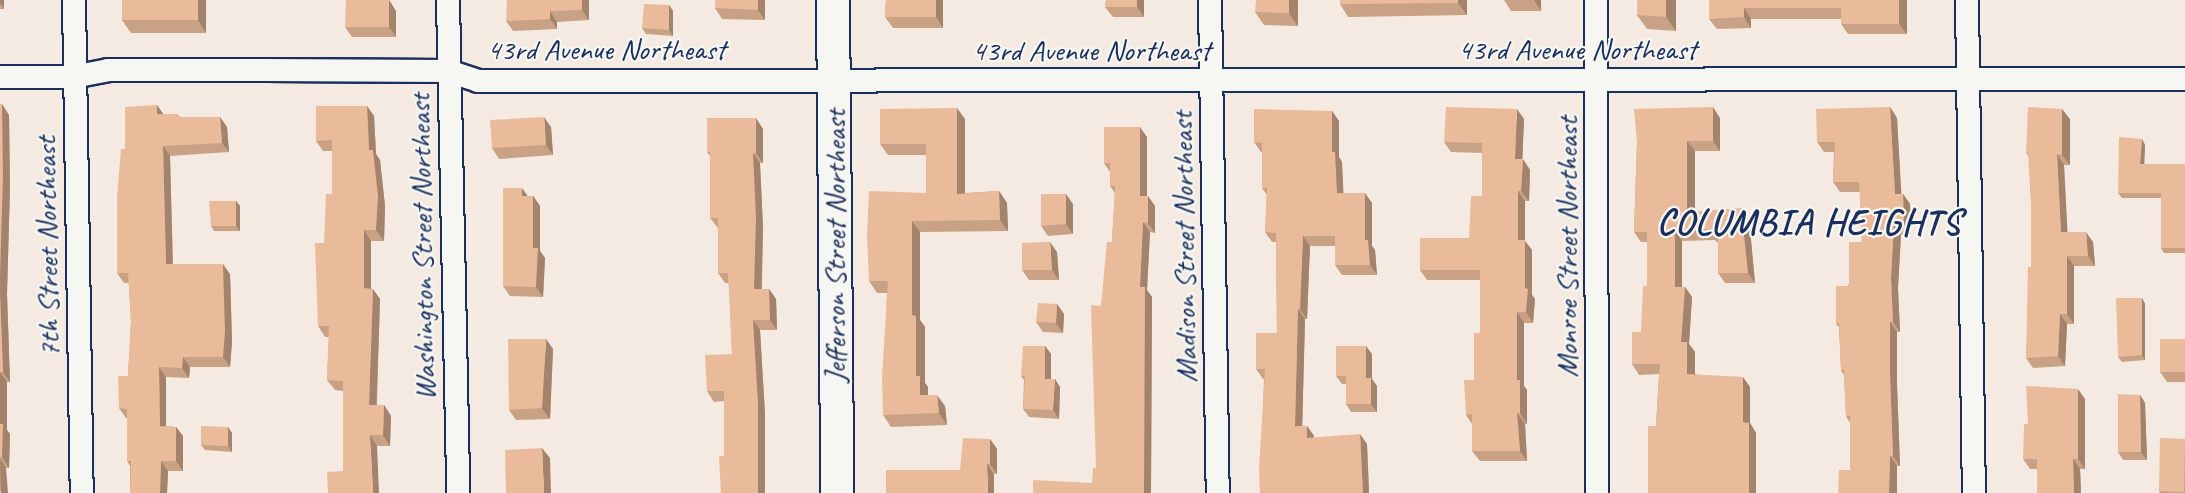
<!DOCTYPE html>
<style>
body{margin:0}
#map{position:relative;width:2185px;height:493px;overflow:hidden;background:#f4eae1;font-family:Caveat,sans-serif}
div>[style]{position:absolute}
.roads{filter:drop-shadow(2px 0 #1b2f5e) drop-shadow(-2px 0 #1b2f5e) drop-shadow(0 2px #1b2f5e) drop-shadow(0 -2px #1b2f5e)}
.street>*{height:22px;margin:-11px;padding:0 11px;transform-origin:11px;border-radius:11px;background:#f6f6f2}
.secondary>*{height:32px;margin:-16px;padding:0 16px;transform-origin:16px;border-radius:16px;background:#f6f6f2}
.wall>*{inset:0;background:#c9a185}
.shaded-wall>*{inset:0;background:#a4836c}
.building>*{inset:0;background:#eabb9b}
span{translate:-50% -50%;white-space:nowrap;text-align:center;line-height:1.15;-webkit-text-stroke:4.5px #f6f6f2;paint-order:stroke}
.street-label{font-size:30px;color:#1b2f5e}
.district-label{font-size:36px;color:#1b2f5e;font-weight:700;letter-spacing:1.5px}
</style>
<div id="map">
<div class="roads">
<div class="street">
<i style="left:74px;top:0;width:493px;rotate:89.1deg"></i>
<i style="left:448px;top:0;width:493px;rotate:88.8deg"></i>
<i style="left:1210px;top:0;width:493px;rotate:89.1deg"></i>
<i style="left:1596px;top:0;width:493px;rotate:89.9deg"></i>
<i style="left:1967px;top:0;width:493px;rotate:89.2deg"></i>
<i style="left:0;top:77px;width:73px"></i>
<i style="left:73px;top:77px;width:36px;rotate:-11deg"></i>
<i style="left:108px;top:70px;width:157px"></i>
<i style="left:265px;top:70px;width:183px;rotate:0.3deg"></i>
<i style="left:448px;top:71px;width:32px;rotate:18deg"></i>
<i style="left:478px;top:81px;width:1707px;rotate:-0.07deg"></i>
</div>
<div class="secondary">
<i style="left:833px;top:0;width:493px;rotate:89.5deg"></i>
</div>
</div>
<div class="wall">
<i style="clip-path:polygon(0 0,4px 0,4px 9px,0 9px)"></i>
<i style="clip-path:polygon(206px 0,206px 33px,131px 33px,122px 20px)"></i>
<i style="clip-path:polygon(389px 0,396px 11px,396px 37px,352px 37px,345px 27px)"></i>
<i style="clip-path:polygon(589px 0,589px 20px,557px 22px,557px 29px,513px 31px,506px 21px)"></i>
<i style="clip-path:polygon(715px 0,765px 0,765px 20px,722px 19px,715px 8px)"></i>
<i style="clip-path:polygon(886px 0,943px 0,943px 28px,893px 28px,885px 17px)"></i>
<i style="clip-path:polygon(1106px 0,1144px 0,1144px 17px,1113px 17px,1105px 7px)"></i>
<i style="clip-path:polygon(1298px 0,1298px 26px,1264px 25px,1255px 12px)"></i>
<i style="clip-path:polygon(1340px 0,1467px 0,1467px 15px,1348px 17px,1340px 4px)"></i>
<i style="clip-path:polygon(1504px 0,1541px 0,1541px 11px,1511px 11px)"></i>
<i style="clip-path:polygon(1676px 0,1676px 31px,1647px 29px,1637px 15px)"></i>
<i style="clip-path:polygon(1709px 0,1907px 0,1907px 34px,1848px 34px,1841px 24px,1841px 19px,1751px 19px,1751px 28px,1717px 29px,1709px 19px)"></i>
<i style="clip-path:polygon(669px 5px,673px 11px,673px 36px,646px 34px,642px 28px)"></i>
<i style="clip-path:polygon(0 104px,9px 115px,10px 187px,7px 294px,10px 382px,7px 382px,7px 430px,10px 434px,9px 468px,6px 468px,0 493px)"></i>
<i style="clip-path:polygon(367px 106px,374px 116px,376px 154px,380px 160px,385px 206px,384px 241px,371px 241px,371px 288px,380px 299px,377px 405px,384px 405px,391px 416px,390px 446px,377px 446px,343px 471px,343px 391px,335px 390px,327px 380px,329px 337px,325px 337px,318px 326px,324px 243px,332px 194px,332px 151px,323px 151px,316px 141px)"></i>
<i style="clip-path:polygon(1890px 107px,1897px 118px,1901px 194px,1903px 194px,1910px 204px,1911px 234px,1901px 235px,1898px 288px,1900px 332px,1897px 332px,1897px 384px,1900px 466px,1897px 466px,1897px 493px,1838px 493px,1850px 470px,1850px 423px,1846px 416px,1844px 375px,1841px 370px,1839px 327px,1836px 324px,1862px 242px,1860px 192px,1840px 192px,1833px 182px,1834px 152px,1824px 152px,1817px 142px)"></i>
<i style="clip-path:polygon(1332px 111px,1339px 121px,1339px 157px,1342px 162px,1343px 193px,1372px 203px,1372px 246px,1375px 250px,1377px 275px,1342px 275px,1335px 265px,1335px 246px,1310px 246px,1307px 319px,1305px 319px,1302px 426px,1307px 426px,1314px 436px,1314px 438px,1367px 444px,1369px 493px,1260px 493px,1264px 379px,1263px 379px,1256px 369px,1277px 333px,1276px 242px,1272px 242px,1265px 232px,1267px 195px,1262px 188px,1262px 152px,1261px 152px,1254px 142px)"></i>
<i style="clip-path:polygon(163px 114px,177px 114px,180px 117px,220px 117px,227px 127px,229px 152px,170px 156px,173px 264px,230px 274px,232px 342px,230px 367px,190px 367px,189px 378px,166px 377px,166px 426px,176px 427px,183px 436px,183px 471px,168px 471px,167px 493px,130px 493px,130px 466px,127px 461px,127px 418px,126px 418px,119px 408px,128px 376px,131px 322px,129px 283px,124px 283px,117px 273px,125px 149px)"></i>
<i style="clip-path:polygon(1720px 118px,1720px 151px,1695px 151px,1695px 211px,1749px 219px,1755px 283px,1725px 283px,1718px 273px,1718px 243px,1715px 240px,1682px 241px,1682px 287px,1685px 287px,1692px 297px,1689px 344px,1695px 352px,1695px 374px,1750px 387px,1750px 423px,1756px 433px,1756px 493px,1656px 426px,1659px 374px,1639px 375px,1632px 364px,1641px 332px,1647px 286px,1647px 242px,1641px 242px,1634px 232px,1637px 142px)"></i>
<i style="clip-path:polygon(965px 119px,965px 193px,999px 191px,1007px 203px,1008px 231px,920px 232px,920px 320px,925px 327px,925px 383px,928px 387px,928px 395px,945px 406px,947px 425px,891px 427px,883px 415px,887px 293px,877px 293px,869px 281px,926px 193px,926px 155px,888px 155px,880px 144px)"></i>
<i style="clip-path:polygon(1524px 119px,1522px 159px,1530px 170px,1529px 201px,1525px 201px,1525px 241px,1532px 250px,1532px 295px,1535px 299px,1533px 323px,1524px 323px,1524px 386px,1527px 390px,1527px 424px,1525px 424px,1527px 461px,1480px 461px,1472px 451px,1472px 424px,1466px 415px,1474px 380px,1480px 333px,1480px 280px,1427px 280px,1420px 270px,1469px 238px,1482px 196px,1482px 153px,1451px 152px,1444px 142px)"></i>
<i style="clip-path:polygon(2070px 119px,2070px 165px,2064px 165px,2067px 232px,2093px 242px,2095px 266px,2074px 266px,2074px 324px,2067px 324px,2065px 366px,2033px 368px,2026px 358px,2031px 267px,2031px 202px,2029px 157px,2026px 153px)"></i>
<i style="clip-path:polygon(551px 127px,553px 155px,499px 159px,492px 148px)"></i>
<i style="clip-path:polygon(763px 129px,763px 163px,760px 163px,763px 228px,762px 289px,769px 289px,776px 299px,777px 330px,760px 330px,765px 414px,765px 493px,724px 456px,724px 401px,714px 402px,707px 391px,732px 354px,729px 283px,725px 283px,718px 273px,718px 228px,710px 218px,710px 156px,707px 152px)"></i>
<i style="clip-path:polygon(1147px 137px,1147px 196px,1155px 206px,1155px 233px,1150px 232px,1147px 290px,1152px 297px,1151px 493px,1033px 493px,1092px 483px,1096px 468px,1101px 306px,1112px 242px,1115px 193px,1110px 186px,1110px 172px,1104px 163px)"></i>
<i style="clip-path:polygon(2142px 139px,2145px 145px,2144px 164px,2185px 164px,2185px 253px,2164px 253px,2161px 248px,2161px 198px,2122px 198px,2118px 193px)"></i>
<i style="clip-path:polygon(528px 196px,533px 196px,540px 206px,540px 251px,545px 258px,543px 297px,510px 296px,503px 286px)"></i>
<i style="clip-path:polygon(236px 201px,240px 206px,240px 231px,214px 231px,211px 226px)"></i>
<i style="clip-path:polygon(1073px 204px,1073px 234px,1048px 236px,1041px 226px)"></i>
<i style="clip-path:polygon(1057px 252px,1059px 280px,1029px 280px,1022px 270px)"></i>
<i style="clip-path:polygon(2142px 298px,2145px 304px,2145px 360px,2122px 362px,2118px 357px)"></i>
<i style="clip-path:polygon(1057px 304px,1064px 314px,1063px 333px,1043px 332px,1036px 322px)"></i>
<i style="clip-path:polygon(2185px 339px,2185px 382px,2167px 382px,2160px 372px)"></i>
<i style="clip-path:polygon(1045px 346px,1051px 354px,1051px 379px,1055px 379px,1060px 387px,1059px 419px,1029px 417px,1023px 409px,1024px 380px,1021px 376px)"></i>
<i style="clip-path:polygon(553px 349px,550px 419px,516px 420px,509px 410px)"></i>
<i style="clip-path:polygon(1372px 354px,1372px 379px,1377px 386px,1377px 412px,1351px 412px,1346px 404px,1346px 384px,1342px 384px,1336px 376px)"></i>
<i style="clip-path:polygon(2140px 395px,2145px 403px,2147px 460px,2123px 460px,2118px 452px)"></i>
<i style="clip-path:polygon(2085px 399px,2085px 469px,2080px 469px,2081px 493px,2037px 493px,2037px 469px,2030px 469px,2023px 459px,2028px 424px)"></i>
<i style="clip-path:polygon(228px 427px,232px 433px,232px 452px,205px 450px,201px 445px)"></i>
<i style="clip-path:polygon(990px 439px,997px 449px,997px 474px,960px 470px)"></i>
<i style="clip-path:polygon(2185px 439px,2185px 493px,2160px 493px,2159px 491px)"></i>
</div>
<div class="shaded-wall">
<i style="clip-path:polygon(0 0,4px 0,4px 9px,0 3px)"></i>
<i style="clip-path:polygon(198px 0,206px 0,206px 33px,198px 20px)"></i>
<i style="clip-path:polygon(389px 0,396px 11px,396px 37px,389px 27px)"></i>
<i style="clip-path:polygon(582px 0,589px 0,589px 20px,582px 10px)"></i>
<i style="clip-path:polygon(758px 0,765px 0,765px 20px,758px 10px)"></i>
<i style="clip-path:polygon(936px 0,943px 0,943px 28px,936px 17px)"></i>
<i style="clip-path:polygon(1137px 0,1144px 0,1144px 17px,1137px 7px)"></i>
<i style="clip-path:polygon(1289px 0,1298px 0,1298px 26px,1289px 13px)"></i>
<i style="clip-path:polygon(1458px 0,1467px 0,1467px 15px,1458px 3px)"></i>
<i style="clip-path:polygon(1534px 0,1541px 0,1541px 11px)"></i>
<i style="clip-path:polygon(1666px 0,1676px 0,1676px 31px,1666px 17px)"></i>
<i style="clip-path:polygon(1899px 0,1907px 0,1907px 34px,1899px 24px)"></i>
<i style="clip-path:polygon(669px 5px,673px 11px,673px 36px,669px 30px)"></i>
<i style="clip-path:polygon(1744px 8px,1751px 19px,1751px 28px,1744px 17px)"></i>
<i style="clip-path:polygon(550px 11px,557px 22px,557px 29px,550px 19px)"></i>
<i style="clip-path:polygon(2px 104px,9px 115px,10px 187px,7px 294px,10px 382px,3px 372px,0 294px)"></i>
<i style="clip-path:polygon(157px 105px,164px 115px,157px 114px)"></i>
<i style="clip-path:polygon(367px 106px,374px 116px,376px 154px,380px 160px,385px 206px,384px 241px,376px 230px,369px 150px)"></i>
<i style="clip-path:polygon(1713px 107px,1720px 118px,1720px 151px,1713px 141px)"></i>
<i style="clip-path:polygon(1890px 107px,1897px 118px,1902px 204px,1895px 194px)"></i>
<i style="clip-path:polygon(957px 108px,965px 119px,965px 205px,957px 194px)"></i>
<i style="clip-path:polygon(1517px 109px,1524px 119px,1522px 170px,1515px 159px)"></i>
<i style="clip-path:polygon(2062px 109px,2070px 119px,2070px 165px,2062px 155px)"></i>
<i style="clip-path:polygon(1332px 111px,1339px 121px,1339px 157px,1342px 162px,1344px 203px,1337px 193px,1332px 152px)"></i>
<i style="clip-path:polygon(220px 117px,227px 127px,229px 152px,222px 143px)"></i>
<i style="clip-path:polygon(544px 117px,551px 127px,553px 155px,546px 145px)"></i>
<i style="clip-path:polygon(756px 118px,763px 129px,763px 163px,756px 153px)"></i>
<i style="clip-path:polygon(1140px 127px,1147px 137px,1147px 206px,1140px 196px)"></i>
<i style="clip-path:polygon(2142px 139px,2145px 145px,2144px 170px,2140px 164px)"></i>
<i style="clip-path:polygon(1687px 141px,1695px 151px,1695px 222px,1687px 212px)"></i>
<i style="clip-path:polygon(163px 146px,170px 156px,173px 274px,166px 264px)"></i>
<i style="clip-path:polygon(753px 153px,760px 163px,763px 228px,761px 299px,754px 289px)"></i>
<i style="clip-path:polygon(2057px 154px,2064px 165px,2068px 242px,2061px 232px)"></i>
<i style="clip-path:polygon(1523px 159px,1530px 170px,1529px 201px,1521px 191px)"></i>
<i style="clip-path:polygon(522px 188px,529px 198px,522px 196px)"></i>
<i style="clip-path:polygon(999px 191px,1007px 203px,1008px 231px,1000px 220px)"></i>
<i style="clip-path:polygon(1518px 191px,1525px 201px,1525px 241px,1532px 250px,1532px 295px,1535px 299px,1533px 323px,1526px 312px,1525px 288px,1518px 240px)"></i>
<i style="clip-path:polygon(1365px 193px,1372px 203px,1372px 246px,1375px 250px,1377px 275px,1370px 265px,1365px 240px)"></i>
<i style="clip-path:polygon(1066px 194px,1073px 204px,1073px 234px,1066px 224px)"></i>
<i style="clip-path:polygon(1903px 194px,1910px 204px,1911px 234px,1904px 224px)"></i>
<i style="clip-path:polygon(533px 196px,540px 206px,540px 251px,545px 258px,543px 297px,536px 287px,533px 248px)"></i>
<i style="clip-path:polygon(1148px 196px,1155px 206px,1155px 233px,1148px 223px)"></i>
<i style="clip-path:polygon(236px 201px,240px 206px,240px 231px,236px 226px)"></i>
<i style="clip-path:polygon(1741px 208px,1749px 219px,1755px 283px,1748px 273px)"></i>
<i style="clip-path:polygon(912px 221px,920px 232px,920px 320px,925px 327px,925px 383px,928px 387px,928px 406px,920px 395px,916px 376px,912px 315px)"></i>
<i style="clip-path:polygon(1143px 222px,1150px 232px,1147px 290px,1152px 297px,1151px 493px,1144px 493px,1140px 287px)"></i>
<i style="clip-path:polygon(1894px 224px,1901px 235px,1898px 288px,1900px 332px,1893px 322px,1891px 278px)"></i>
<i style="clip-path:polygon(364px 230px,371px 241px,371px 299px,364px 288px)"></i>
<i style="clip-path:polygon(1675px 231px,1682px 241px,1682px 297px,1675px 287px)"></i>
<i style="clip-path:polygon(2086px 232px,2093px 242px,2095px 266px,2088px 256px)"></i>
<i style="clip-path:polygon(1303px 236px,1310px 246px,1307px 319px,1300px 309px)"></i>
<i style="clip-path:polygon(1050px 242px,1057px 252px,1059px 280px,1052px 270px)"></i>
<i style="clip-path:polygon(2067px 256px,2074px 266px,2074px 324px,2067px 314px)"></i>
<i style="clip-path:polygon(223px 264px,230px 274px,232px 342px,230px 367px,223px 357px)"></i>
<i style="clip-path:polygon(1685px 287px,1692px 297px,1689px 344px,1695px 352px,1695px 384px,1687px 374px,1681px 342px)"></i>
<i style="clip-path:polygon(373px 289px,380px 299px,376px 415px,369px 405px)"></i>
<i style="clip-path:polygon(769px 289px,776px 299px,777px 330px,770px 320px)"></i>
<i style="clip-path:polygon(2142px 298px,2145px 304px,2145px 360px,2142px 355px)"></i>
<i style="clip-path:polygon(1057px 304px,1064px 314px,1063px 333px,1056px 323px)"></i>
<i style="clip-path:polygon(1298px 309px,1305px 319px,1302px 436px,1295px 426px)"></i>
<i style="clip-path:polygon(1517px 312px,1524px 323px,1524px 386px,1527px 390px,1527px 424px,1520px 413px,1517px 380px)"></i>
<i style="clip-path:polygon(2060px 314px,2067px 324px,2065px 366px,2058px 356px)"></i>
<i style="clip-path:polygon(753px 320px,760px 330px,765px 414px,765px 493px,758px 493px)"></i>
<i style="clip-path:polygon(1890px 322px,1897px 332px,1897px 384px,1900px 466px,1893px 456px,1890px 374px)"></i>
<i style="clip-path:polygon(546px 339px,553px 349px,550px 419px,542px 408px)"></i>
<i style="clip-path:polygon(1045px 346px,1051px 354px,1051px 387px,1045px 379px)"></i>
<i style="clip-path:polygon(1366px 346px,1372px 354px,1372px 379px,1377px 386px,1377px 412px,1371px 404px,1366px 378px)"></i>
<i style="clip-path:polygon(183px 357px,190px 367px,189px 378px,182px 368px)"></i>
<i style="clip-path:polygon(159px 367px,166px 377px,166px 436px,160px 426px)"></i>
<i style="clip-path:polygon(0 372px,7px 382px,7px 430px,10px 434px,9px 468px,2px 457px,0 424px)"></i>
<i style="clip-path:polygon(1743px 377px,1750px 387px,1750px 423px,1756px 433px,1756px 493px,1749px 493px,1743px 422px)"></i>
<i style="clip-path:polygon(1055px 379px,1060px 387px,1059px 419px,1053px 410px)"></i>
<i style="clip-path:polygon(2078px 389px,2085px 399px,2085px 469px,2078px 459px)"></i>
<i style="clip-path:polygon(937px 395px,945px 406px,947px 425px,939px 413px)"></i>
<i style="clip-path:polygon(2140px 395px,2145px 403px,2147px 460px,2141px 452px)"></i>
<i style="clip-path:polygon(384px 405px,391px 416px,390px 446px,383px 435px)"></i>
<i style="clip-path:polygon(1517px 413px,1525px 424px,1527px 461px,1520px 451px)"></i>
<i style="clip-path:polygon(1307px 426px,1314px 436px,1314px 448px,1307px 438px)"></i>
<i style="clip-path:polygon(176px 427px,183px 436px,183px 471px,176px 461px)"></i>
<i style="clip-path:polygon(228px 427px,232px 433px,232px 452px,228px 446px)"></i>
<i style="clip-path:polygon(1360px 434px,1367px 444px,1369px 493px,1363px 493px)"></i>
<i style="clip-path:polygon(370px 435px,377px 446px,379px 493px,373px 493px)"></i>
<i style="clip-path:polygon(990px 439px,997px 449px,997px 474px,990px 464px)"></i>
<i style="clip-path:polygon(542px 448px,550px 458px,551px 493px,544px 493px)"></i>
<i style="clip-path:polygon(1890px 456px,1897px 466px,1897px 493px,1889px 493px)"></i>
<i style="clip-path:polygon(0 459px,6px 468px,8px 493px,1px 493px)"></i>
<i style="clip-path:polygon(2073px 459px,2080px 469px,2081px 493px,2074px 493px)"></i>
<i style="clip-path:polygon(161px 461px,168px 471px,167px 493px,160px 493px)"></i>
<i style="clip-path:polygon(987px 464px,994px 474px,994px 493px,988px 493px)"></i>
</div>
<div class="building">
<i style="clip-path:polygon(122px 0,198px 0,198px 20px,122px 20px)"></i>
<i style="clip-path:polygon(346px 0,389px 0,389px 27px,345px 27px)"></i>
<i style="clip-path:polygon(507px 0,582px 0,582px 10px,550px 11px,550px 19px,506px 21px)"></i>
<i style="clip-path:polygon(715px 0,758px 0,758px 10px,715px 8px)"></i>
<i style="clip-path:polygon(886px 0,936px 0,936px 17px,885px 17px)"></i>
<i style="clip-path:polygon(1106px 0,1137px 0,1137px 7px,1105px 7px)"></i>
<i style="clip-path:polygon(1256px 0,1289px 0,1289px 13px,1255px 12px)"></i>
<i style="clip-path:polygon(1340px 0,1458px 0,1458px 3px,1340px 4px)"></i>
<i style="clip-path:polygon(1637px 0,1666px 0,1666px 17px,1637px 15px)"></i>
<i style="clip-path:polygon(1709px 0,1899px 0,1899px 24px,1841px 24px,1841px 8px,1744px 8px,1744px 17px,1709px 19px)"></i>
<i style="clip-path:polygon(644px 4px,669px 5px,669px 30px,642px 28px)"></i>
<i style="clip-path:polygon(0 104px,2px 104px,3px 177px,0 271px)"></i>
<i style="clip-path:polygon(157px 105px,157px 114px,177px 114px,178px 117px,220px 117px,222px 143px,163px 146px,166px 264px,223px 264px,225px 332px,223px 357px,183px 357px,182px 368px,159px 367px,160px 426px,176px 427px,176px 461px,161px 461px,160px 493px,130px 493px,131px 461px,127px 461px,127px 409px,119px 408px,118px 376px,128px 376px,131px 322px,128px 273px,117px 273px,117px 198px,121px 149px,125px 149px,125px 107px)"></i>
<i style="clip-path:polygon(316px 106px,367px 106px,369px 150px,373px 150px,378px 196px,376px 230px,364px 230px,364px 288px,373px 289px,369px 405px,384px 405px,383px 435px,370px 435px,373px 493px,328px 493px,327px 472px,343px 471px,343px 381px,327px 380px,329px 326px,318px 326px,315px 243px,324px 243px,326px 194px,332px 194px,332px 140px,316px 141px)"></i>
<i style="clip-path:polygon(1446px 107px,1517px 109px,1515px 159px,1523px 159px,1521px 191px,1518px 191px,1518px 240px,1525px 240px,1525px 288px,1528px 289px,1526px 312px,1517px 312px,1517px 380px,1520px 380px,1520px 413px,1517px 413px,1520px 451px,1472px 451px,1472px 414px,1466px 415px,1464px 380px,1474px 380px,1474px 333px,1480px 333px,1480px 270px,1420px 270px,1420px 238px,1469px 238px,1471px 196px,1482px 196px,1482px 143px,1444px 142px)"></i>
<i style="clip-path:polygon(1713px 107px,1713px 141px,1687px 141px,1687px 212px,1741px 208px,1748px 273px,1718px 273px,1718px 236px,1713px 237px,1713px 229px,1675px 231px,1675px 287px,1685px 287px,1681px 342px,1687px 342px,1687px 374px,1743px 377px,1743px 422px,1749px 423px,1749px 493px,1648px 493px,1648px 426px,1656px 426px,1660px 364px,1632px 364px,1632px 332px,1641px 332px,1643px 286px,1647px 286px,1647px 232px,1634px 232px,1637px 142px,1634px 109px)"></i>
<i style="clip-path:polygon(1890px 107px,1895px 194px,1903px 194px,1904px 224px,1894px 224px,1891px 278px,1893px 322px,1890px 322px,1890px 374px,1893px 456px,1890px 456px,1889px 493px,1838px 493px,1839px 470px,1850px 470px,1850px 416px,1846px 416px,1844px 370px,1841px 370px,1839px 323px,1836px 324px,1836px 286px,1849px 286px,1849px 242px,1862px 242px,1859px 182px,1833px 182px,1835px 142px,1817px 142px,1816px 109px)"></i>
<i style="clip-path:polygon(2028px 107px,2062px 109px,2062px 155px,2057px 154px,2061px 232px,2086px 232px,2088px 256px,2067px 256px,2067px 314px,2060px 314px,2058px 356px,2026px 358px,2028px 267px,2031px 267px,2031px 202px,2028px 153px,2026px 153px)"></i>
<i style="clip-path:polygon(957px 108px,957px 194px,999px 191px,1000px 220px,912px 221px,912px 315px,916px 316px,916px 376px,920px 376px,920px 395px,937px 395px,939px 413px,883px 415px,882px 377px,888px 281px,869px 281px,867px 235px,869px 191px,926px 193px,926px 144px,880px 144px,880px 109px)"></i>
<i style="clip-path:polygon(1254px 109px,1332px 111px,1332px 152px,1335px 152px,1337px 193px,1365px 193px,1365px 240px,1368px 240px,1370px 265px,1335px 265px,1335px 236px,1303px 236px,1300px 309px,1298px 309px,1295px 426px,1307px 426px,1307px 438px,1360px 434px,1363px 493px,1260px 493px,1259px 470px,1265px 369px,1256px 369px,1256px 333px,1277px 333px,1276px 233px,1265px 232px,1267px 188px,1262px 188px,1262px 143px,1254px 142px)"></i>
<i style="clip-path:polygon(544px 117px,546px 145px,492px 148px,490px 120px)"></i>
<i style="clip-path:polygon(707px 118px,756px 118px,756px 153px,753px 153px,756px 218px,754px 289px,769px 289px,770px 320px,753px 320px,758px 404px,758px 493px,721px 493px,719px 456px,724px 456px,724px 391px,707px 391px,705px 355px,732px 354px,728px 273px,718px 273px,718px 218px,710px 218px,710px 152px,707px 152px)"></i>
<i style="clip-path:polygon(1104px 127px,1140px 127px,1140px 196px,1148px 196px,1148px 223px,1143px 222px,1140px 287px,1145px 287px,1144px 493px,1033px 493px,1033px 480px,1092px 483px,1093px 468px,1096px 468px,1091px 305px,1101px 306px,1107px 242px,1112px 242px,1115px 186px,1110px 186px,1110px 163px,1104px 163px)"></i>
<i style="clip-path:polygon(2119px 137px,2142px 139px,2140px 164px,2185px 164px,2185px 248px,2161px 248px,2161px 193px,2118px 193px)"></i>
<i style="clip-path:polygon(503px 188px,522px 188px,522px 196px,533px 196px,533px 248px,538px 248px,536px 287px,503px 286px)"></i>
<i style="clip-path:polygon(1041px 194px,1066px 194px,1066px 224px,1041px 226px)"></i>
<i style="clip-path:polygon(209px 201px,236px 201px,236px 226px,211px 226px)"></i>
<i style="clip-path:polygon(1050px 242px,1052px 270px,1022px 270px,1022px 243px)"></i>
<i style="clip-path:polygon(0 294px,3px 372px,0 372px)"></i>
<i style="clip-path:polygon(2116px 298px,2142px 298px,2142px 355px,2118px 357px)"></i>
<i style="clip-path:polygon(1038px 303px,1057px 304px,1056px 323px,1036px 322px)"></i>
<i style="clip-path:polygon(508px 339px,546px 339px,542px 408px,509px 410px)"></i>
<i style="clip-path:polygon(2160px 339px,2185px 339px,2185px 372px,2160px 372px)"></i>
<i style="clip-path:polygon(1023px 346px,1045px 346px,1045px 379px,1055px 379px,1053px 410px,1023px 409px,1025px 376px,1021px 376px)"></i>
<i style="clip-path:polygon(1336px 346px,1366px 346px,1366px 378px,1371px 378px,1371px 404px,1346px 404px,1346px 376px,1336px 376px)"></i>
<i style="clip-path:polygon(2026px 386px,2078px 389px,2078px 459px,2073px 459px,2074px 493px,2037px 493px,2037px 459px,2023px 459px,2024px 424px,2028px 424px)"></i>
<i style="clip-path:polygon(2118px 394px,2140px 395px,2141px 452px,2118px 452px)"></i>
<i style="clip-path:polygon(0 424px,3px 424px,2px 457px,0 457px)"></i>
<i style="clip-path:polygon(201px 426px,228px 427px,228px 446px,201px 445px)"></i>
<i style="clip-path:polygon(963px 438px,990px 439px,990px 464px,987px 464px,988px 493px,886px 493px,886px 470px,960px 470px)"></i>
<i style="clip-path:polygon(2160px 438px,2185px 439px,2184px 492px,2159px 491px)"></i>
<i style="clip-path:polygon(542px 448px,544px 493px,506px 493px,505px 450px)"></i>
</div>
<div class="street-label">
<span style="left:606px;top:49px">43rd Avenue Northeast</span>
<span style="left:1577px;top:49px">43rd Avenue Northeast</span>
<span style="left:1091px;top:50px">43rd Avenue Northeast</span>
<span style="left:835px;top:246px;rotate:-90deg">Jefferson Street Northeast</span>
<span style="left:47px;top:247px;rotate:-91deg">7th Street Northeast</span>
<span style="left:422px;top:247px;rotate:-91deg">Washington Street Northeast</span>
<span style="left:1184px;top:247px;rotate:-91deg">Madison Street Northeast</span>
<span style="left:1567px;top:247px;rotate:-90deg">Monroe Street Northeast</span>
</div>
<div class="district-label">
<span style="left:1809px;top:223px">COLUMBIA HEIGHTS</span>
</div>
</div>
